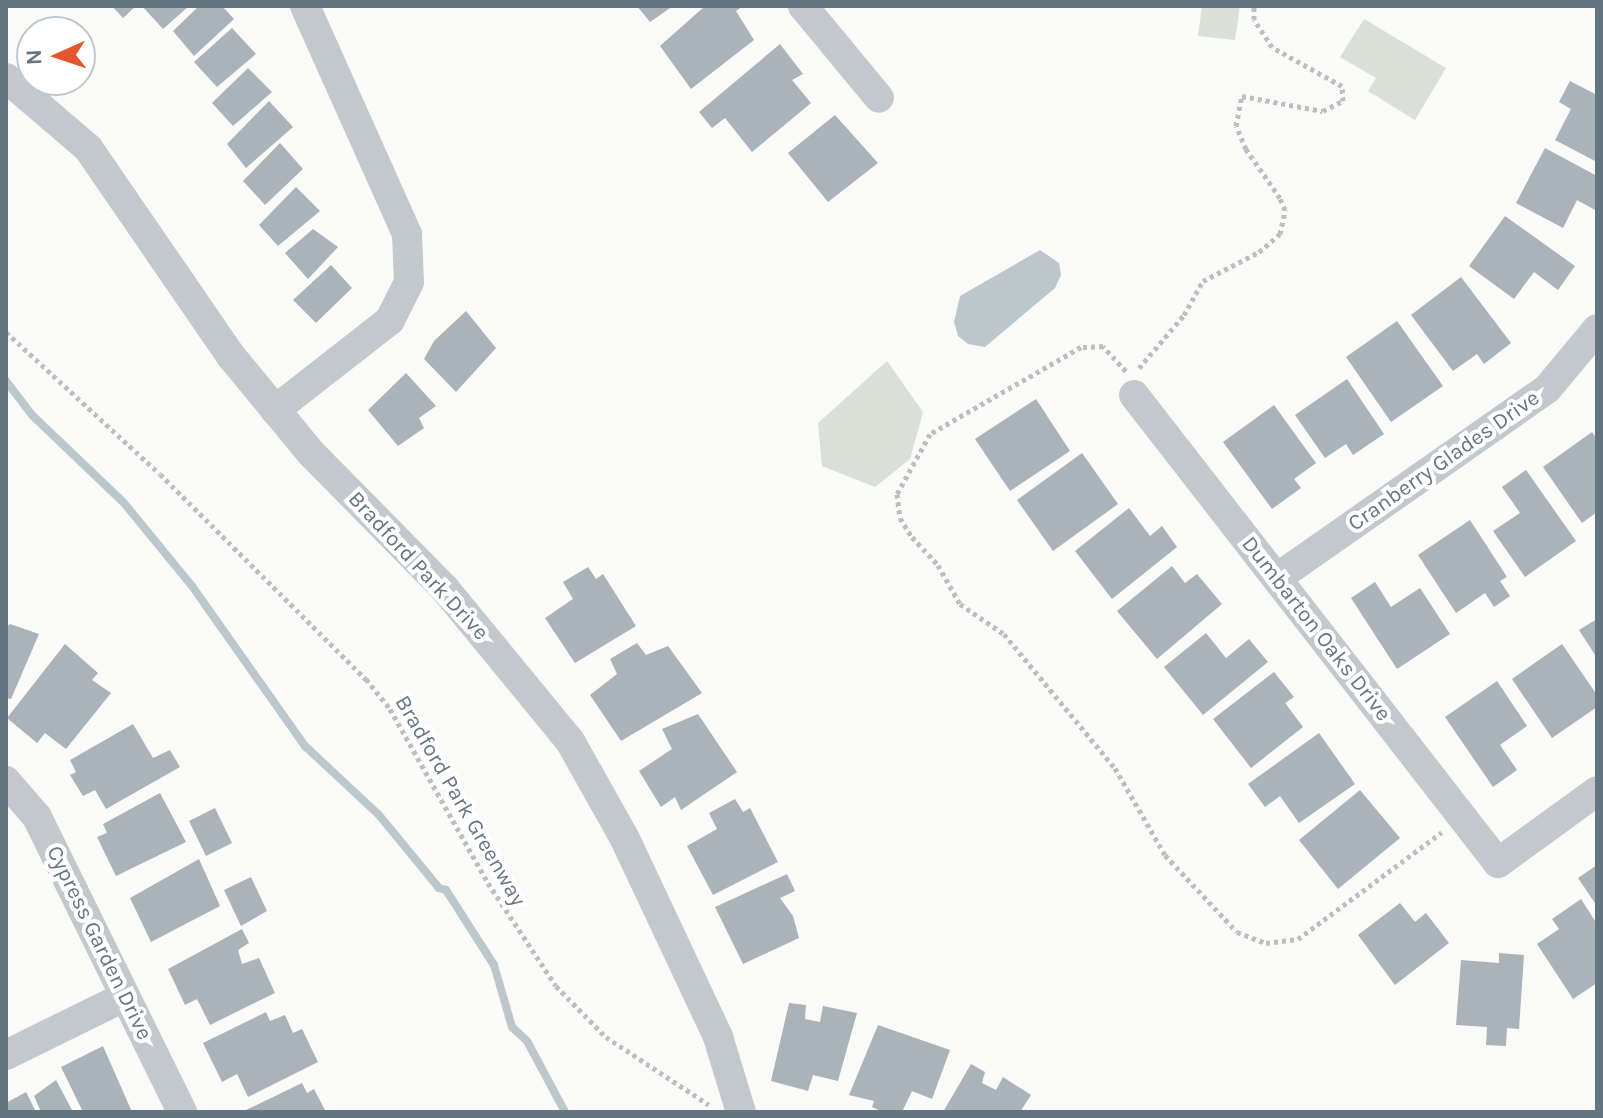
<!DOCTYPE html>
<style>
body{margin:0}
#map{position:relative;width:1603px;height:1118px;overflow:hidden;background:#fafaf8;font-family:Karla,sans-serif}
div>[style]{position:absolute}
.green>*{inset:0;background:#dadfd7}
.water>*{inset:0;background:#bbc7cb}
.stream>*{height:8px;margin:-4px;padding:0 4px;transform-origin:4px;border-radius:4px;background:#bbc7cb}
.building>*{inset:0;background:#aab3b9}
.path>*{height:5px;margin-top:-2.5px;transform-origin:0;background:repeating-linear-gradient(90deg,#bbbfc2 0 4px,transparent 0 8px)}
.minor>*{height:30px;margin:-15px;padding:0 15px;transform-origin:15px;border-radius:15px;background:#c3c8cc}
span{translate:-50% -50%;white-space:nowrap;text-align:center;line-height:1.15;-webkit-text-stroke:8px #fff;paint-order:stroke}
.street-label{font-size:22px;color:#657683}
.frame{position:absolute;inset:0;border:8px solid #657683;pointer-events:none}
.north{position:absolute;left:16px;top:16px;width:80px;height:80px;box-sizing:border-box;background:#fff;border:2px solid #c1c8cd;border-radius:50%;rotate:267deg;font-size:22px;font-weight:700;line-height:32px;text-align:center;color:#657683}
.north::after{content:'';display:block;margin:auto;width:28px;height:36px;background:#e4572e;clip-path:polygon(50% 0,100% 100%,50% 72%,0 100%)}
</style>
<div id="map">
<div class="green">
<i style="clip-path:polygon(1202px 6px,1240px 6px,1235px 40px,1198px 36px)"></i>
<i style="clip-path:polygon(1364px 19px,1446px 68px,1415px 120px,1368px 91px,1376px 78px,1340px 57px)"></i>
<i style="clip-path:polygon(887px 361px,923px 412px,910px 459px,875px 487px,822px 466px,818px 423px)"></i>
</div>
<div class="water">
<i style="clip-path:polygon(1040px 250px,1059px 263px,1061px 275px,1055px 288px,985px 347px,968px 344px,958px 336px,954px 322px,960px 296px)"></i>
</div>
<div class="stream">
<i style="left:6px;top:381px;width:43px;rotate:52.6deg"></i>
<i style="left:32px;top:415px;width:127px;rotate:43.7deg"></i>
<i style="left:124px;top:503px;width:107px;rotate:50.7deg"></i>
<i style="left:192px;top:586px;width:196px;rotate:54.8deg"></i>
<i style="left:305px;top:746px;width:101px;rotate:43deg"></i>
<i style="left:379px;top:815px;width:94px;rotate:50.6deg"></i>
<i style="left:439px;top:888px;width:7px;rotate:16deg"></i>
<i style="left:446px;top:890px;width:89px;rotate:57.4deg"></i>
<i style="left:494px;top:965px;width:65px;rotate:73.8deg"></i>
<i style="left:512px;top:1027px;width:21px;rotate:43deg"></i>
<i style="left:527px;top:1041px;width:81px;rotate:61.8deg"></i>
</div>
<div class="building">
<i style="clip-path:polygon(112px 6px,136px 6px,123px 18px)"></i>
<i style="clip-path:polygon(142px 6px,189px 6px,163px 29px)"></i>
<i style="clip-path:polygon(199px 6px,222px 6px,234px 19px,194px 56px,173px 31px)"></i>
<i style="clip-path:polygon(637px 6px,673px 6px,650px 22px)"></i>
<i style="clip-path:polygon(705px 6px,743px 6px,736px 11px,754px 40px,691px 89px,660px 46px)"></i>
<i style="clip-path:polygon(232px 28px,256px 54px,217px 87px,194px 62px)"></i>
<i style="clip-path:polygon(780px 44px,803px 74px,792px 80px,811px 103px,752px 152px,725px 118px,712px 128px,699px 112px)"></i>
<i style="clip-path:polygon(248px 68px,272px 92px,233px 126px,212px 103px)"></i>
<i style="clip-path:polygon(1570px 81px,1597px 95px,1597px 162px,1555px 140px,1571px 109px,1559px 102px)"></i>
<i style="clip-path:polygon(269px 101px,293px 127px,246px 168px,227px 144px)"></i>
<i style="clip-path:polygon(835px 115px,878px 163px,828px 202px,788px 153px)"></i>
<i style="clip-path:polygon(280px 143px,303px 169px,265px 205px,243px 181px)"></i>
<i style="clip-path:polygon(1545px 148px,1597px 176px,1597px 211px,1577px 200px,1563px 228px,1516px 203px)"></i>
<i style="clip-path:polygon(296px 187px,320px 211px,278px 246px,259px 225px)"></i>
<i style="clip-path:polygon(1505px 216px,1575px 266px,1558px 290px,1534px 272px,1514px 299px,1469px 266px)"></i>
<i style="clip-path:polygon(313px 229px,338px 247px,308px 279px,285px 253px)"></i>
<i style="clip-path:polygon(331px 265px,352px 288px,316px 323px,293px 300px)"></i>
<i style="clip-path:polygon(1461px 277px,1511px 343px,1484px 364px,1477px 354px,1453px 371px,1411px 315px)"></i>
<i style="clip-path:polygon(466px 311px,496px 348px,456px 392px,424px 359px,434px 341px)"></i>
<i style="clip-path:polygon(1397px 321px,1443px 386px,1391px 422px,1346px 357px)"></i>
<i style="clip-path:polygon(406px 373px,436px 406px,419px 418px,424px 428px,398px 446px,368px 410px)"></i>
<i style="clip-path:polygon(1347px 379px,1384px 434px,1353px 455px,1346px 444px,1325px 458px,1295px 415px)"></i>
<i style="clip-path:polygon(1036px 399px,1070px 451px,1010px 491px,975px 439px)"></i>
<i style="clip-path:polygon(1274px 405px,1316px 463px,1294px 479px,1301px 488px,1272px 509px,1223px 442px)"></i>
<i style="clip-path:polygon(1592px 432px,1597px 439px,1597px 512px,1582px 523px,1543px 467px)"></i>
<i style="clip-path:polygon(1082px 453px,1118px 504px,1053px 551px,1017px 500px)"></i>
<i style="clip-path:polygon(1526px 470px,1576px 541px,1525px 577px,1493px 531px,1520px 513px,1502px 487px)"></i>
<i style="clip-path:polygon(1129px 508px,1150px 536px,1162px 526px,1177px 547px,1112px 599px,1075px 551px)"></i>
<i style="clip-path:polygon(1470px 520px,1507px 577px,1500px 581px,1510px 596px,1494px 607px,1485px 593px,1456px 613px,1418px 555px)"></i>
<i style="clip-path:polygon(1172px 566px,1185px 583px,1197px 574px,1222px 604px,1157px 659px,1117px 611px)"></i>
<i style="clip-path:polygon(588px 567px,596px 579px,603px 574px,636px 626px,575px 663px,545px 618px,573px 599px,563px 582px)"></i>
<i style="clip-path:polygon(1375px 582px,1391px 607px,1420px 588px,1450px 634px,1397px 669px,1351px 598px)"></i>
<i style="clip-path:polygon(1597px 619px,1597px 658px,1579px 630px)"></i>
<i style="clip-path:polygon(10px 624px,39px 634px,11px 699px,6px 698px,6px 627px)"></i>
<i style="clip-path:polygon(1206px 633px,1226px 658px,1249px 639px,1268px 662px,1203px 715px,1164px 667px)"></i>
<i style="clip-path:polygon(637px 643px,646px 655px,668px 646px,702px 693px,621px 741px,590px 695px,617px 674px,610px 659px)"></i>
<i style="clip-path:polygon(65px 644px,98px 673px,92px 680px,111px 693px,66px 749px,45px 733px,37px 743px,7px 718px)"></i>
<i style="clip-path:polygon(1562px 644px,1597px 695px,1597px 707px,1552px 738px,1512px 679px)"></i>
<i style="clip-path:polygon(1274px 672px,1294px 697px,1285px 703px,1303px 727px,1251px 768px,1213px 719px)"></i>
<i style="clip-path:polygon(1497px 681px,1527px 726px,1500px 745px,1517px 770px,1493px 787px,1445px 717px)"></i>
<i style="clip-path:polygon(698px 714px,737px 772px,681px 810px,675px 797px,661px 807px,639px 771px,672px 749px,662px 729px)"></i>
<i style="clip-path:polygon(133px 724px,153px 758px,170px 750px,180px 767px,106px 809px,95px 790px,83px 796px,70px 775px,76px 772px,70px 760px)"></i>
<i style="clip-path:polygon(1319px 733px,1355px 784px,1299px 823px,1280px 796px,1265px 807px,1248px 784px)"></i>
<i style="clip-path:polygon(1360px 790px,1400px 838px,1338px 889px,1299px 840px)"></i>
<i style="clip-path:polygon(160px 793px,186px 842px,116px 876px,97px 837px,107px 833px,103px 824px)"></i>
<i style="clip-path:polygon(735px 799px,743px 812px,750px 808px,778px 862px,713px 895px,687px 846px,717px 829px,709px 813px)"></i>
<i style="clip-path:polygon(215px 808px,232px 843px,206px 856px,189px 821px)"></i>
<i style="clip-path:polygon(199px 859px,220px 906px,151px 942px,130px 898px)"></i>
<i style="clip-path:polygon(1597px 865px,1597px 906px,1578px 878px)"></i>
<i style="clip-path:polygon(787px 874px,795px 891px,780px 898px,793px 916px,799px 938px,743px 964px,715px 907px)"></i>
<i style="clip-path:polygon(251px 877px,267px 911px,241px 926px,224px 890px)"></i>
<i style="clip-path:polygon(1581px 899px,1597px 924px,1597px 983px,1573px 999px,1537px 944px,1559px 929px,1552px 919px)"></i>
<i style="clip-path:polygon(1400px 903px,1415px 922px,1426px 913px,1449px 943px,1395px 985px,1358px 935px)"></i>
<i style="clip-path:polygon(242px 929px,249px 943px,238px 950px,242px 964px,259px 958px,275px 993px,210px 1025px,197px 999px,185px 1005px,168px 969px)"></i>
<i style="clip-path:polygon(1499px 953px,1524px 955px,1519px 1029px,1507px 1028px,1506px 1046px,1486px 1045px,1487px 1027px,1456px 1025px,1461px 960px,1499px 963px)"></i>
<i style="clip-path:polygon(789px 1003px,806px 1005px,805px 1019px,820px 1022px,823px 1006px,857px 1013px,838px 1081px,813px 1075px,808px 1091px,771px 1081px)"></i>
<i style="clip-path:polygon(266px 1012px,270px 1021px,285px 1015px,293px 1033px,302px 1029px,318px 1062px,248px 1097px,237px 1074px,222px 1082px,203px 1043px)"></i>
<i style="clip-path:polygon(878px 1025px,950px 1050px,932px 1099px,912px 1091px,902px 1112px,883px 1112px,872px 1107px,874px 1101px,849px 1095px)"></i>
<i style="clip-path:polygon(103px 1046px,132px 1112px,83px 1112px,61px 1067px)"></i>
<i style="clip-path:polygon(971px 1064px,985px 1072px,982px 1083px,996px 1090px,1003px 1077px,1031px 1095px,1020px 1112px,943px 1112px)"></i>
<i style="clip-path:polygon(56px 1080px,73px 1112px,41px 1112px,34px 1096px)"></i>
<i style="clip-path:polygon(302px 1083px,307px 1093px,314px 1089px,326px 1112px,242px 1112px)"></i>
<i style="clip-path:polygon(26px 1092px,36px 1112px,6px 1112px,6px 1103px)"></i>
</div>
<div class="path">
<i style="left:6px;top:332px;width:209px;rotate:42.7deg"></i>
<i style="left:160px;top:474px;width:291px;rotate:44.9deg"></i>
<i style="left:366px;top:679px;width:38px;rotate:51deg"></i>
<i style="left:390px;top:709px;width:200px;rotate:60.6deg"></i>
<i style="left:488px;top:883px;width:123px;rotate:56.6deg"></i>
<i style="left:556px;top:986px;width:71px;rotate:45.6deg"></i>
<i style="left:606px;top:1037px;width:123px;rotate:33.4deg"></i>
<i style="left:1139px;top:368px;width:70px;rotate:-49.7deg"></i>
<i style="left:1184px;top:315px;width:39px;rotate:-61deg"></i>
<i style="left:1203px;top:281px;width:63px;rotate:-27.4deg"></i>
<i style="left:1259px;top:252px;width:28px;rotate:-41deg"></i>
<i style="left:1280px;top:234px;width:25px;rotate:-78deg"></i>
<i style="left:1285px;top:210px;width:13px;rotate:-113deg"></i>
<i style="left:1280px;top:198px;width:60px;rotate:-124.8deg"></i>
<i style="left:1246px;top:149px;width:25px;rotate:-113deg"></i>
<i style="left:1236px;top:126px;width:31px;rotate:-79deg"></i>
<i style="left:1242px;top:96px;width:82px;rotate:10.5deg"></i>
<i style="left:1323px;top:111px;width:22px;rotate:-27deg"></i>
<i style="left:1343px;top:101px;width:15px;rotate:-94deg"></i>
<i style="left:1342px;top:86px;width:80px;rotate:-150.9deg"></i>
<i style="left:1272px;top:47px;width:33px;rotate:-123deg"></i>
<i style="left:1254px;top:19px;width:13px;rotate:-90deg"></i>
<i style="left:1126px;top:371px;width:34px;rotate:-133deg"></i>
<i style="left:1103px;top:346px;width:22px;rotate:177deg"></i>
<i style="left:1081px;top:347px;width:174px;rotate:150.1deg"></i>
<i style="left:930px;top:434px;width:68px;rotate:118.8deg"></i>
<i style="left:897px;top:494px;width:24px;rotate:83deg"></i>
<i style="left:900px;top:518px;width:22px;rotate:58deg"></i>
<i style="left:912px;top:537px;width:38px;rotate:47deg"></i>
<i style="left:938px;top:565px;width:45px;rotate:60.6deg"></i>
<i style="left:960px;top:604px;width:53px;rotate:34.3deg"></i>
<i style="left:1004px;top:634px;width:174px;rotate:50.4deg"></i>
<i style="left:1115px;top:768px;width:100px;rotate:60.1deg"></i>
<i style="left:1165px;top:855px;width:105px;rotate:46.9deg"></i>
<i style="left:1237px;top:932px;width:31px;rotate:21deg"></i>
<i style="left:1266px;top:943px;width:32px;rotate:-7deg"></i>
<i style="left:1298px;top:939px;width:179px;rotate:-36.6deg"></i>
</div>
<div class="minor">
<i style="left:803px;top:6px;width:119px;rotate:50.4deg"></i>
<i style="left:6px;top:78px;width:108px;rotate:40.5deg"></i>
<i style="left:88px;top:148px;width:252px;rotate:55.5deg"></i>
<i style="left:231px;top:356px;width:126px;rotate:50.5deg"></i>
<i style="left:311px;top:453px;width:191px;rotate:45.4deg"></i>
<i style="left:445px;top:589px;width:197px;rotate:50.6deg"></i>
<i style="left:570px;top:741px;width:112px;rotate:60.7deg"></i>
<i style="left:625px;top:839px;width:219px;rotate:64.8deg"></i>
<i style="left:718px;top:1037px;width:78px;rotate:73deg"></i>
<i style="left:1134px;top:395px;width:593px;rotate:52.13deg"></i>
<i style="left:1498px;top:863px;width:122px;rotate:-36deg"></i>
<i style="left:275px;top:410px;width:146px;rotate:-38deg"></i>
<i style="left:390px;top:320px;width:42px;rotate:-63.4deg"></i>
<i style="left:409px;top:282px;width:48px;rotate:-92.4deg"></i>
<i style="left:407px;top:234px;width:250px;rotate:-114.1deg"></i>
<i style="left:1277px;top:578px;width:330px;rotate:-35deg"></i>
<i style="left:1547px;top:389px;width:78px;rotate:-50.2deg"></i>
<i style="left:6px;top:781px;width:48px;rotate:49.3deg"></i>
<i style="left:37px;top:817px;width:329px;rotate:63.8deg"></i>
<i style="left:6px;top:1055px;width:131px;rotate:-26.2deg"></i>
</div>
<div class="street-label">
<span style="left:1444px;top:461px;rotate:-35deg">Cranberry Glades Drive</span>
<span style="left:418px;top:566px;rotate:47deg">Bradford Park Drive</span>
<span style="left:1316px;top:629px;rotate:52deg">Dumbarton Oaks Drive</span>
<span style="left:460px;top:801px;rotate:60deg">Bradford Park Greenway</span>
<span style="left:99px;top:943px;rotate:64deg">Cypress Garden Drive</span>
</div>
<div class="frame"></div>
<div class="north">N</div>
</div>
